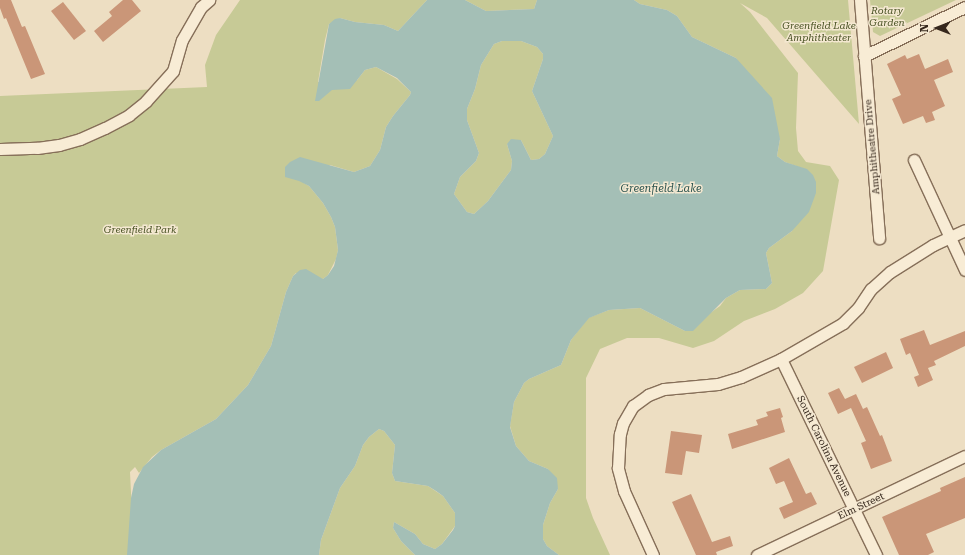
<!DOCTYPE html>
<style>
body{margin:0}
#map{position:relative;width:965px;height:555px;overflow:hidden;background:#eddec2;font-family:"Roboto Serif",serif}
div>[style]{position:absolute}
.green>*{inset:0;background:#c7ca96}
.water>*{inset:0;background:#a4bfb6}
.building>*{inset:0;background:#ca9678}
.roads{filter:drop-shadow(1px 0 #866f59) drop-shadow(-1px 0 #866f59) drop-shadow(0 1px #866f59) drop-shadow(0 -1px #866f59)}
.minor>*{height:11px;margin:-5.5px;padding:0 5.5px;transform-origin:5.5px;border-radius:5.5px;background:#f8ecd5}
span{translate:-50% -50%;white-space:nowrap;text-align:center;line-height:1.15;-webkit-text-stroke:3px #f4e8d1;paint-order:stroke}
.park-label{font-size:10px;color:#495224;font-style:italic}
.street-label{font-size:10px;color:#36281d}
.water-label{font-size:11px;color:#2d5551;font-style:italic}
.north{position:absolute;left:917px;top:8px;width:40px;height:40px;-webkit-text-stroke:3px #f4e8d1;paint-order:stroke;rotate:270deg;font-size:11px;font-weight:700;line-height:16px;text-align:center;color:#36281d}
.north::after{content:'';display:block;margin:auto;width:14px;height:18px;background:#36281d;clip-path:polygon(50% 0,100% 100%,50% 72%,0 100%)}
</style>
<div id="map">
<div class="green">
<i style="clip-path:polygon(240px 0,427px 0,398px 31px,384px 25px,355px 22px,340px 18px,329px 24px,325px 40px,318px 82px,357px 80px,365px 70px,376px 67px,397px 79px,411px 92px,410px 95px,393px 116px,386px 127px,380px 150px,370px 166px,354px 172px,330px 165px,304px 183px,309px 186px,323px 203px,331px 217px,335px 227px,338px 250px,336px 259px,328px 275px,323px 279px,296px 273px,293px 276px,286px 292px,271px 346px,248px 385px,216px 419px,161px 450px,152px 457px,139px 473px,135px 467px,130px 472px,134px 555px,0 555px,0 96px,207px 87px,205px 65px,216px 35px)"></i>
<i style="clip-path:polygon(465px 0,537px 0,534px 9px,486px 11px)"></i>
<i style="clip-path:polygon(634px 0,848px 0,859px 124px,767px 18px,740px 3px,750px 12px,798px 73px,796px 128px,798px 151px,806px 162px,830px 166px,839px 180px,823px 271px,803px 293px,775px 309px,744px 321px,714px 341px,693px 348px,659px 338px,627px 338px,600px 349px,586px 378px,586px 498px,593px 518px,610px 555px,559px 555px,547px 546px,543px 539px,543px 525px,550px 503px,558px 489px,548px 469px,529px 461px,516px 446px,510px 426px,514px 402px,524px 383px,529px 379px,561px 365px,571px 340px,588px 318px,609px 310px,640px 308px,685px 331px,720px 306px,726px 298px,740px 290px,766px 289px,772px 283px,766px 253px,769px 248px,792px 231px,807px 170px,785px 162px,777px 156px,780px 139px,736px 58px,692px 37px,677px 16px,667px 10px,640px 4px)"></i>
<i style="clip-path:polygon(870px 0,956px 0,880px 36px,873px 32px)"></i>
<i style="clip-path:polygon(502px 41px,521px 41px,537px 47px,543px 54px,543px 59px,532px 91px,553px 136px,545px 154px,539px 159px,531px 160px,521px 140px,507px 144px,512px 161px,511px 170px,488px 201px,474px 214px,467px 212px,454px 194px,460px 177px,476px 161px,479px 153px,467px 120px,467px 109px,475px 89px,481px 65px,494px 44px)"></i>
<i style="clip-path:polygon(379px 429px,384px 431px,395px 445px,392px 473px,395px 481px,428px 486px,443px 496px,455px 513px,455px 526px,442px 544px,435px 549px,423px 544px,415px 534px,394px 522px,393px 528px,401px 541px,415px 555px,319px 555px,321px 540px,340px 488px,355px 466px,363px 445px,369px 437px)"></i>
</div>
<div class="water">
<i style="clip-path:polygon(evenodd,427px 0,465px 0,486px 11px,534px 9px,537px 0,634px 0,640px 4px,667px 10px,677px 16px,692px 37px,736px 58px,772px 98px,780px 139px,777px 156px,785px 162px,807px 169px,813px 175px,816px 182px,816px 193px,809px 212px,792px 231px,769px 248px,766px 253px,772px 283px,766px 289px,740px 290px,726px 298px,693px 331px,685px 331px,640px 308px,609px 310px,589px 318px,571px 340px,561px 365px,529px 379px,524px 383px,514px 402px,510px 427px,516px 446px,529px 461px,548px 469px,557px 478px,558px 489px,550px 503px,543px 525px,543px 539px,547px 546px,559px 555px,415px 555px,401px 541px,393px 528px,394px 522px,415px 534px,423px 544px,435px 549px,442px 544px,453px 530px,455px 526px,455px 513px,443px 496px,436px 491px,428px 486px,395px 481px,392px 473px,395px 445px,384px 431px,379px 429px,369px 437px,363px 445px,355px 466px,340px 488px,321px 540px,319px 555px,127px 555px,131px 498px,134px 484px,143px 467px,161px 450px,216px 419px,248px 385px,271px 346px,286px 292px,293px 276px,300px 270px,306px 269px,323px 279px,328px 275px,334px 266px,338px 250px,335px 227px,331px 217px,323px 203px,309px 186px,299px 181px,285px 177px,285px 167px,290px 162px,300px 157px,354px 172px,370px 166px,380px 150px,386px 127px,393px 116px,410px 95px,411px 92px,397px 78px,376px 67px,365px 70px,350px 89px,332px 90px,319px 101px,315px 101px,329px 24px,335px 19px,340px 18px,355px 22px,384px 25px,398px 31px,427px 0,502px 41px,521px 41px,537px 47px,543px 54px,543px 59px,532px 91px,553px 136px,545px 154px,539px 159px,531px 160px,521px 140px,511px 139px,507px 144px,512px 161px,511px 170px,488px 201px,474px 214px,467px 212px,454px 194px,460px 177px,476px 161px,479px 153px,467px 120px,467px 109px,475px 89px,481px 65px,494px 44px,502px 41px)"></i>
</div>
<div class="building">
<i style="clip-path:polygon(0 0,11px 0,22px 27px,25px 26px,45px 74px,31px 79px,6px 18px,4px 19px,0 8px)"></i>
<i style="clip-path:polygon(123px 0,132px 0,141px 11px,103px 42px,94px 31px,112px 16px,109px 12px)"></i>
<i style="clip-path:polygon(63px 2px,86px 31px,74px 40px,51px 11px)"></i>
<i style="clip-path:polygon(919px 54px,925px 69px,948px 59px,953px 72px,934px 80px,945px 106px,932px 112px,935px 120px,926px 123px,923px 116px,903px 124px,892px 99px,901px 95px,887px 64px,905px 55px,907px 59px)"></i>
<i style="clip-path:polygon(924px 330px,930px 345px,965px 331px,965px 346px,934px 361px,936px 365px,928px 368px,933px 380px,918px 387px,914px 377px,919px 375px,910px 353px,906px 355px,900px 339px)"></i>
<i style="clip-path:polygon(886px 352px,893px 368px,862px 383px,854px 367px)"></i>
<i style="clip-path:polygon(839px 388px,845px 399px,856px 394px,863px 409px,867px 407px,880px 436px,882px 435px,892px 461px,871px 469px,861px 443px,866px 441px,851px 408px,838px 414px,828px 393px)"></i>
<i style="clip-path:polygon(780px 408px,783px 417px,781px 418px,785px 432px,732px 449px,728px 434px,758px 425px,756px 420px,768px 416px,766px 412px)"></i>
<i style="clip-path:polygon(671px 431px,702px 435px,699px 453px,686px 451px,682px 475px,665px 473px)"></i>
<i style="clip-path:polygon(789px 458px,806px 494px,811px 492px,817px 504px,784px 519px,779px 508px,793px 502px,784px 481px,776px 484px,769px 468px)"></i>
<i style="clip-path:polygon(965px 477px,965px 518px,926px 534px,934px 552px,928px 555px,899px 555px,882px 517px,941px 491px,940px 488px)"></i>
<i style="clip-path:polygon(691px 494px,712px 542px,730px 536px,733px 546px,716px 552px,717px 555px,696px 555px,672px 502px)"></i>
</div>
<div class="roads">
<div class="minor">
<i style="left:860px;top:0;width:239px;rotate:85.4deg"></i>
<i style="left:864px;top:56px;width:112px;rotate:-25.9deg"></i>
<i style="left:0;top:149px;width:37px;rotate:-2deg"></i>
<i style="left:37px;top:148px;width:22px;rotate:-8deg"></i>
<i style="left:59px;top:145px;width:22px;rotate:-16deg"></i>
<i style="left:80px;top:139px;width:27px;rotate:-24deg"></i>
<i style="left:105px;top:128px;width:27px;rotate:-28deg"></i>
<i style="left:129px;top:115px;width:22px;rotate:-39deg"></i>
<i style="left:146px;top:101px;width:40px;rotate:-48deg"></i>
<i style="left:173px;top:71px;width:32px;rotate:-74deg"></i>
<i style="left:182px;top:40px;width:38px;rotate:-60deg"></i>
<i style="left:201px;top:7px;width:11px;rotate:-41deg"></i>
<i style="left:914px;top:160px;width:121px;rotate:65.1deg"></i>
<i style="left:781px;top:359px;width:218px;rotate:64.1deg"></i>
<i style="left:653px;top:555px;width:70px;rotate:-114.4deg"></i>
<i style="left:624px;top:491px;width:24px;rotate:-105deg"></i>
<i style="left:618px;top:468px;width:34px;rotate:-87deg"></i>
<i style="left:620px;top:434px;width:11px;rotate:-75deg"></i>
<i style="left:623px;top:423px;width:20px;rotate:-60deg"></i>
<i style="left:633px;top:406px;width:19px;rotate:-36deg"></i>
<i style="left:648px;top:395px;width:17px;rotate:-21deg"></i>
<i style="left:664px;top:389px;width:54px;rotate:-5.3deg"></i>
<i style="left:718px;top:384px;width:24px;rotate:-17deg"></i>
<i style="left:741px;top:377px;width:44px;rotate:-24.2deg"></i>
<i style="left:781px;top:359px;width:72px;rotate:-30.1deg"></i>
<i style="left:843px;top:323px;width:21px;rotate:-45deg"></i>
<i style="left:858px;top:308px;width:23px;rotate:-56deg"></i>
<i style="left:871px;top:289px;width:25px;rotate:-42deg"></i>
<i style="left:890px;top:272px;width:51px;rotate:-32.1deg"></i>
<i style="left:933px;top:245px;width:35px;rotate:-25deg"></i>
<i style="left:757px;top:555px;width:230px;rotate:-25.5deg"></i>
</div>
</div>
<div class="park-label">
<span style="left:887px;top:16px">Rotary<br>Garden</span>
<span style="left:819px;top:31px">Greenfield Lake<br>Amphitheater</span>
<span style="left:140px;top:230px">Greenfield Park</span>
</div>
<div class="street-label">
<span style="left:872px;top:147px;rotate:-95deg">Amphitheatre Drive</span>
<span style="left:824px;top:446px;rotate:64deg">South Carolina Avenue</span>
<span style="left:861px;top:506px;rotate:-25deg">Elm Street</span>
</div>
<div class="water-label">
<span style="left:661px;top:189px">Greenfield Lake</span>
</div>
<div class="north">N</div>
</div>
